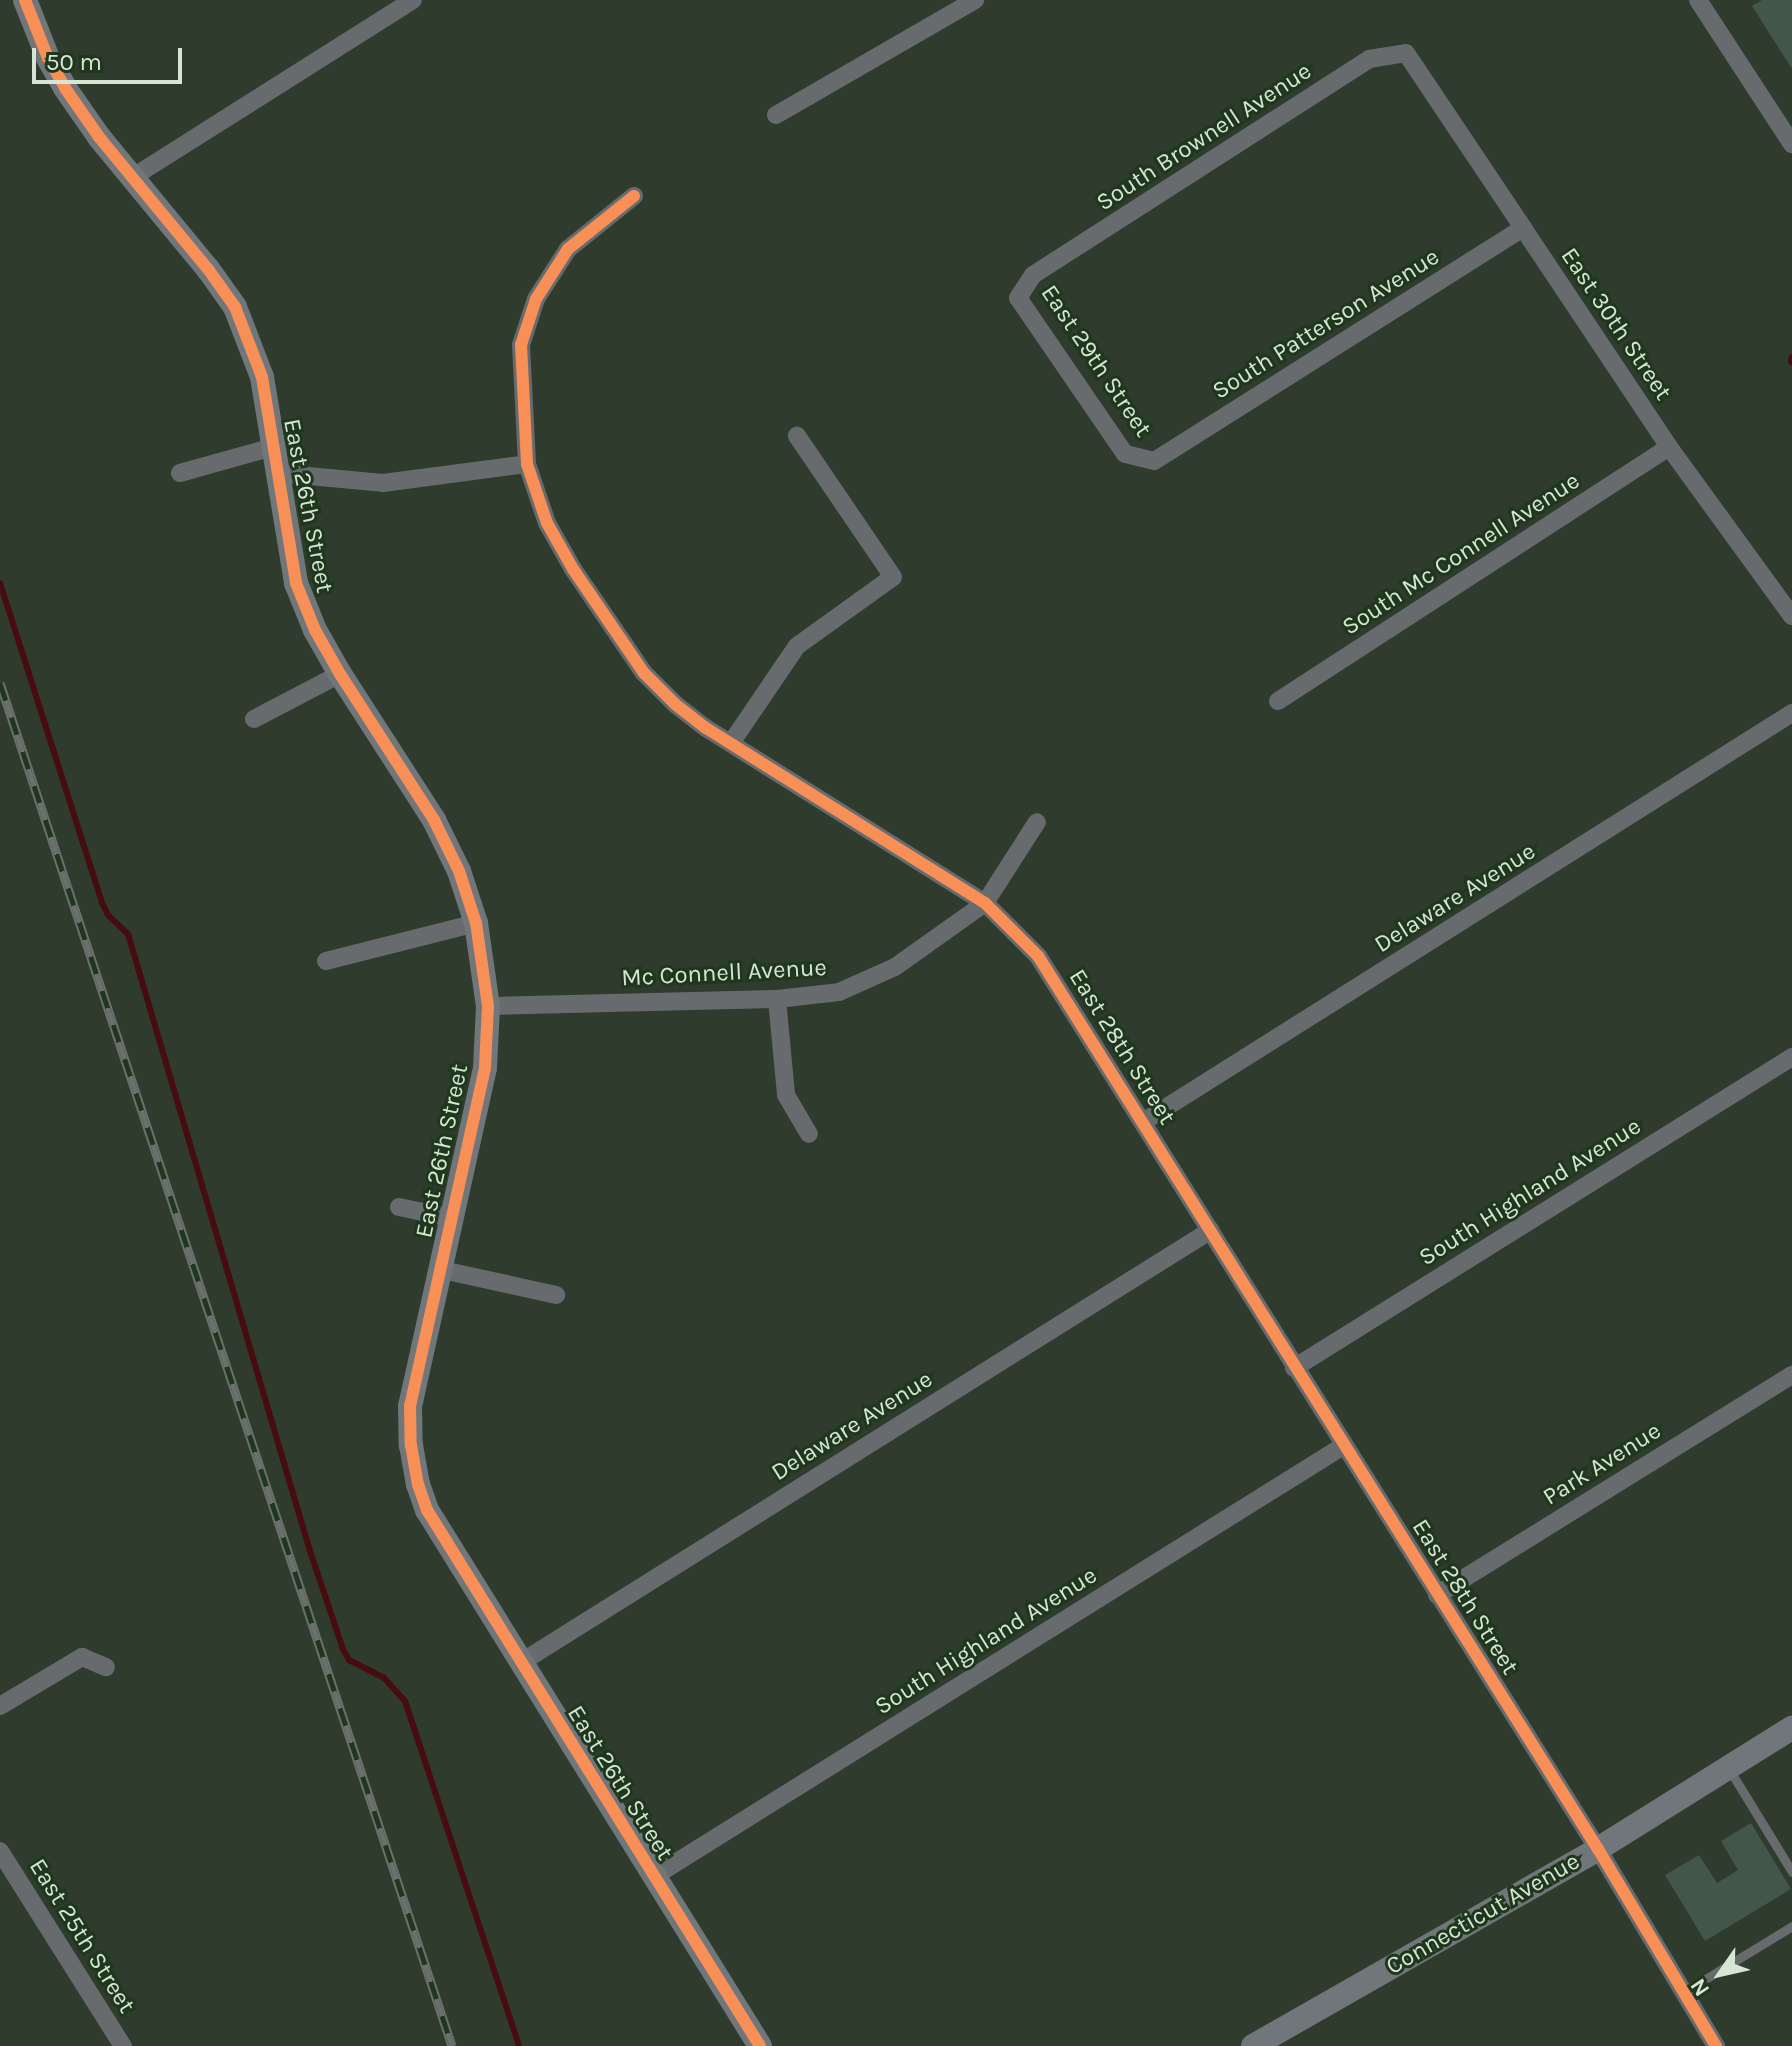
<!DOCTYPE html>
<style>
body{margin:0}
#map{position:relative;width:1792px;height:2046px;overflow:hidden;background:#2e3b2d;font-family:Karla,sans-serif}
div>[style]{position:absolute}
.stream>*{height:6px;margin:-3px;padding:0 3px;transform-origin:3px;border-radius:3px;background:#460c10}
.building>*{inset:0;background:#42574a}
.lane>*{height:9px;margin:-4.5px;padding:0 4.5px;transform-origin:4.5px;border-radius:4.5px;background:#676b6e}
.street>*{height:18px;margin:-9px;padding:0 9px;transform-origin:9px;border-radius:9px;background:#676b6e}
.secondary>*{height:24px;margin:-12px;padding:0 12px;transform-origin:12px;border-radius:12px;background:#71767a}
.rail>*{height:9px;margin-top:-4.5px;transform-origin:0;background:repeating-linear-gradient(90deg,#1f371d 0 18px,#6a716d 0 36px);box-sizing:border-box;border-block:2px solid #6a716d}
.cycleway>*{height:12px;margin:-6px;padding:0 6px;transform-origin:6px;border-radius:6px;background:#f78f57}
span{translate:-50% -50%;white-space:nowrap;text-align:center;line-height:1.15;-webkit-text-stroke:6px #1f371d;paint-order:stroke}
.street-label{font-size:24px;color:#d7e5d5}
.north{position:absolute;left:1680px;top:1934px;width:80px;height:80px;-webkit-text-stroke:6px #1f371d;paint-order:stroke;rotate:236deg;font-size:22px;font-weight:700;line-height:32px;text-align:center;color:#d7e5d5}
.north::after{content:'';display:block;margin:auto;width:28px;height:36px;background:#d7e5d5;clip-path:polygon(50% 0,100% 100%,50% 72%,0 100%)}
.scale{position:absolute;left:32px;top:48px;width:150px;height:36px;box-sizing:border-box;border:4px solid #d7e5d5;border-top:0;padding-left:10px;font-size:24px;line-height:28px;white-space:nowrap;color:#d7e5d5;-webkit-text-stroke:6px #1f371d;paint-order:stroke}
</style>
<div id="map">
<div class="stream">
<i style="left:1791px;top:362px;width:5px;rotate:-79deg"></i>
<i style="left:0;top:583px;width:336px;rotate:72.3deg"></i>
<i style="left:102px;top:903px;width:13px;rotate:63deg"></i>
<i style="left:108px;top:915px;width:28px;rotate:44deg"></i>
<i style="left:128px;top:934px;width:643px;rotate:73.57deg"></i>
<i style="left:310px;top:1551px;width:103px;rotate:71.4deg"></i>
<i style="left:343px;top:1649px;width:13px;rotate:61deg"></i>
<i style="left:349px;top:1660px;width:39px;rotate:27deg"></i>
<i style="left:384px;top:1678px;width:31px;rotate:48deg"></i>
<i style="left:405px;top:1701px;width:363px;rotate:71.7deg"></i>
</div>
<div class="building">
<i style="clip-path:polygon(1762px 0,1792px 0,1792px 69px,1752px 6px)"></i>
<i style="clip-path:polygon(1751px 1823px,1791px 1889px,1705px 1941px,1665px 1875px,1699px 1855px,1717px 1883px,1738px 1870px,1721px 1841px)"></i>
</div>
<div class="lane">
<i style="left:1729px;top:1769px;width:121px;rotate:58.5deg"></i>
<i style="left:1684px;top:1992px;width:127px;rotate:-31.4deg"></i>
</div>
<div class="street">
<i style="left:1698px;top:0;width:172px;rotate:56.9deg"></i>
<i style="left:776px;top:115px;width:230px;rotate:-30deg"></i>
<i style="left:133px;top:177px;width:331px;rotate:-32.3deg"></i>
<i style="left:634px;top:196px;width:85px;rotate:141.2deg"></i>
<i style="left:568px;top:249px;width:59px;rotate:122.6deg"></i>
<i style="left:536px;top:299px;width:48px;rotate:108.1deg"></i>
<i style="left:521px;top:345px;width:119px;rotate:87.1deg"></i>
<i style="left:527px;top:464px;width:62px;rotate:71.3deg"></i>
<i style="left:547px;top:523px;width:53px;rotate:60.5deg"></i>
<i style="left:573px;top:569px;width:126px;rotate:55.7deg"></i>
<i style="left:644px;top:673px;width:44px;rotate:45deg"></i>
<i style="left:675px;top:704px;width:39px;rotate:38deg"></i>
<i style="left:706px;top:728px;width:329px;rotate:32.1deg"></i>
<i style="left:985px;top:903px;width:75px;rotate:45deg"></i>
<i style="left:1038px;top:956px;width:1054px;rotate:57.91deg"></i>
<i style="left:1598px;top:1849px;width:230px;rotate:59.1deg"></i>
<i style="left:1523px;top:228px;width:436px;rotate:147.7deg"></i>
<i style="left:1154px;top:461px;width:30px;rotate:-166deg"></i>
<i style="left:1125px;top:454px;width:189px;rotate:-124.4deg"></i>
<i style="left:1018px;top:298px;width:27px;rotate:-57deg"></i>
<i style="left:1033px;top:275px;width:399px;rotate:-32.7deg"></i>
<i style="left:1369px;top:59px;width:37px;rotate:-9deg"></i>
<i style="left:1406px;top:53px;width:211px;rotate:56.2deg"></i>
<i style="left:1523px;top:228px;width:263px;rotate:56.3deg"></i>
<i style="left:1669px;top:447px;width:209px;rotate:54deg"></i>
<i style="left:180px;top:473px;width:97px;rotate:-15.6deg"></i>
<i style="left:276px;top:473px;width:107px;rotate:5.3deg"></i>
<i style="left:383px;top:483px;width:145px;rotate:-7.5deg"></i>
<i style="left:1278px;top:701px;width:466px;rotate:-33deg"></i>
<i style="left:254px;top:719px;width:97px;rotate:-27.6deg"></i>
<i style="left:731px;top:743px;width:117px;rotate:-55.8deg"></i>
<i style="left:797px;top:646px;width:118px;rotate:-35.7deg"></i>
<i style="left:893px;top:577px;width:171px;rotate:-124.2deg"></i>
<i style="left:326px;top:961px;width:155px;rotate:-14.2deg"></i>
<i style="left:777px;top:999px;width:96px;rotate:84.6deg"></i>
<i style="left:786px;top:1095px;width:45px;rotate:59.5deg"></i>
<i style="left:488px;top:1006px;width:289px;rotate:-1.4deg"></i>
<i style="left:777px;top:999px;width:62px;rotate:-6.4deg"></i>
<i style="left:839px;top:992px;width:61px;rotate:-24.1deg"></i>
<i style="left:895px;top:967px;width:110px;rotate:-35.4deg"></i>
<i style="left:985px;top:903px;width:96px;rotate:-57.3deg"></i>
<i style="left:1143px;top:1122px;width:767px;rotate:-32.22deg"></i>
<i style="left:399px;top:1207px;width:53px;rotate:11.9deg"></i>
<i style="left:438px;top:1269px;width:121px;rotate:12.4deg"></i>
<i style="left:1294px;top:1368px;width:587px;rotate:-31.98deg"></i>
<i style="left:1437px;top:1595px;width:418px;rotate:-31.8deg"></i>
<i style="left:520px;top:1663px;width:815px;rotate:-32.07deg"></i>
<i style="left:0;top:1706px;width:96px;rotate:-30.9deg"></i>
<i style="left:82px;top:1657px;width:26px;rotate:23deg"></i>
<i style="left:0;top:1851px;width:231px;rotate:57.8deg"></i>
<i style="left:653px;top:1877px;width:814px;rotate:-31.99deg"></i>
</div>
<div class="secondary">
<i style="left:25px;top:0;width:62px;rotate:68.4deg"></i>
<i style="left:48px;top:58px;width:34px;rotate:60deg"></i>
<i style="left:65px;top:88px;width:60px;rotate:55.2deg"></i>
<i style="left:99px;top:137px;width:171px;rotate:50.5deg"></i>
<i style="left:208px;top:269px;width:47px;rotate:54.6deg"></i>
<i style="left:235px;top:307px;width:75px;rotate:68.9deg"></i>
<i style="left:262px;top:377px;width:209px;rotate:80.6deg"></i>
<i style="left:296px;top:583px;width:51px;rotate:68deg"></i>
<i style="left:315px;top:630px;width:51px;rotate:60.4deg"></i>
<i style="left:340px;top:674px;width:174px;rotate:57.2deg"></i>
<i style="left:434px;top:820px;width:57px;rotate:63.9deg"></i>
<i style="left:459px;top:871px;width:55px;rotate:71.9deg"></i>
<i style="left:476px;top:923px;width:84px;rotate:81.8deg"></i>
<i style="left:488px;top:1006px;width:62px;rotate:92.8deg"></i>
<i style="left:485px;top:1068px;width:346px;rotate:102.5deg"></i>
<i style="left:410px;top:1406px;width:39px;rotate:89deg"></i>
<i style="left:411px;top:1445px;width:40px;rotate:80deg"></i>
<i style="left:418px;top:1484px;width:28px;rotate:71deg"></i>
<i style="left:427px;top:1510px;width:631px;rotate:58.15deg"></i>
<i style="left:1253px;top:2046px;width:397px;rotate:-29.7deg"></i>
<i style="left:1598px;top:1849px;width:229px;rotate:-32deg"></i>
</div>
<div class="rail">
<i style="left:0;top:683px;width:1436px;rotate:71.65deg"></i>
</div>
<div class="cycleway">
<i style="left:25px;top:0;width:62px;rotate:68.4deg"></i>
<i style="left:48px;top:58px;width:34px;rotate:60deg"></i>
<i style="left:65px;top:88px;width:60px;rotate:55.2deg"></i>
<i style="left:99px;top:137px;width:171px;rotate:50.5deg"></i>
<i style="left:208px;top:269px;width:47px;rotate:54.6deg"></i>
<i style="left:235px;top:307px;width:75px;rotate:68.9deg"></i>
<i style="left:262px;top:377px;width:209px;rotate:80.6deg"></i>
<i style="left:296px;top:583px;width:51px;rotate:68deg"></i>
<i style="left:315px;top:630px;width:51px;rotate:60.4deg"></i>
<i style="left:340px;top:674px;width:174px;rotate:57.2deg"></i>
<i style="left:434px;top:820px;width:57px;rotate:63.9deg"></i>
<i style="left:459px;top:871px;width:55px;rotate:71.9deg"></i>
<i style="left:476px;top:923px;width:84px;rotate:81.8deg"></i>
<i style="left:488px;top:1006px;width:62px;rotate:92.8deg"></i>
<i style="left:485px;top:1068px;width:346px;rotate:102.5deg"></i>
<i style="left:410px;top:1406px;width:39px;rotate:89deg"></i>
<i style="left:411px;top:1445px;width:40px;rotate:80deg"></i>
<i style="left:418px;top:1484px;width:28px;rotate:71deg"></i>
<i style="left:427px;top:1510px;width:631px;rotate:58.15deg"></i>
<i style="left:634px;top:196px;width:85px;rotate:141.2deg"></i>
<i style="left:568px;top:249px;width:59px;rotate:122.6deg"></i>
<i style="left:536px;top:299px;width:48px;rotate:108.1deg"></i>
<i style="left:521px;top:345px;width:119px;rotate:87.1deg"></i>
<i style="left:527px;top:464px;width:62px;rotate:71.3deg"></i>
<i style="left:547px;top:523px;width:53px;rotate:60.5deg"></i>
<i style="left:573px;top:569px;width:126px;rotate:55.7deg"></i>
<i style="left:644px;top:673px;width:44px;rotate:45deg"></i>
<i style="left:675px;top:704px;width:39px;rotate:38deg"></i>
<i style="left:706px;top:728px;width:329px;rotate:32.1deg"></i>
<i style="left:985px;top:903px;width:75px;rotate:45deg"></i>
<i style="left:1038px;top:956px;width:1054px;rotate:57.91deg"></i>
<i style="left:1598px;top:1849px;width:230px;rotate:59.1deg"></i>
</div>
<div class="street-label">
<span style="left:1204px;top:137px;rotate:-33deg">South Brownell Avenue</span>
<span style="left:1326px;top:324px;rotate:-32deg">South Patterson Avenue</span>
<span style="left:1616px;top:324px;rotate:56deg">East 30th Street</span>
<span style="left:1096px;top:361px;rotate:56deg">East 29th Street</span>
<span style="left:308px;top:506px;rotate:79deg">East 26th Street</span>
<span style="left:1461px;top:554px;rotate:-33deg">South Mc Connell Avenue</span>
<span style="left:1455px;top:898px;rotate:-32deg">Delaware Avenue</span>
<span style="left:724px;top:973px;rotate:-3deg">Mc Connell Avenue</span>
<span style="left:1122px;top:1047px;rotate:58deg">East 28th Street</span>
<span style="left:442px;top:1151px;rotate:-78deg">East 26th Street</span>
<span style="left:1530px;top:1192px;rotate:-32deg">South Highland Avenue</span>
<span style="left:852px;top:1426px;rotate:-32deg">Delaware Avenue</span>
<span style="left:1602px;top:1464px;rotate:-32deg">Park Avenue</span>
<span style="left:1465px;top:1597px;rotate:58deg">East 28th Street</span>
<span style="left:986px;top:1641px;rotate:-32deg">South Highland Avenue</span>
<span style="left:620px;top:1783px;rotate:58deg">East 26th Street</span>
<span style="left:1483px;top:1914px;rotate:-30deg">Connecticut Avenue</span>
<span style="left:82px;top:1936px;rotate:58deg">East 25th Street</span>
</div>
<div class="north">N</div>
<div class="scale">50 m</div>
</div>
